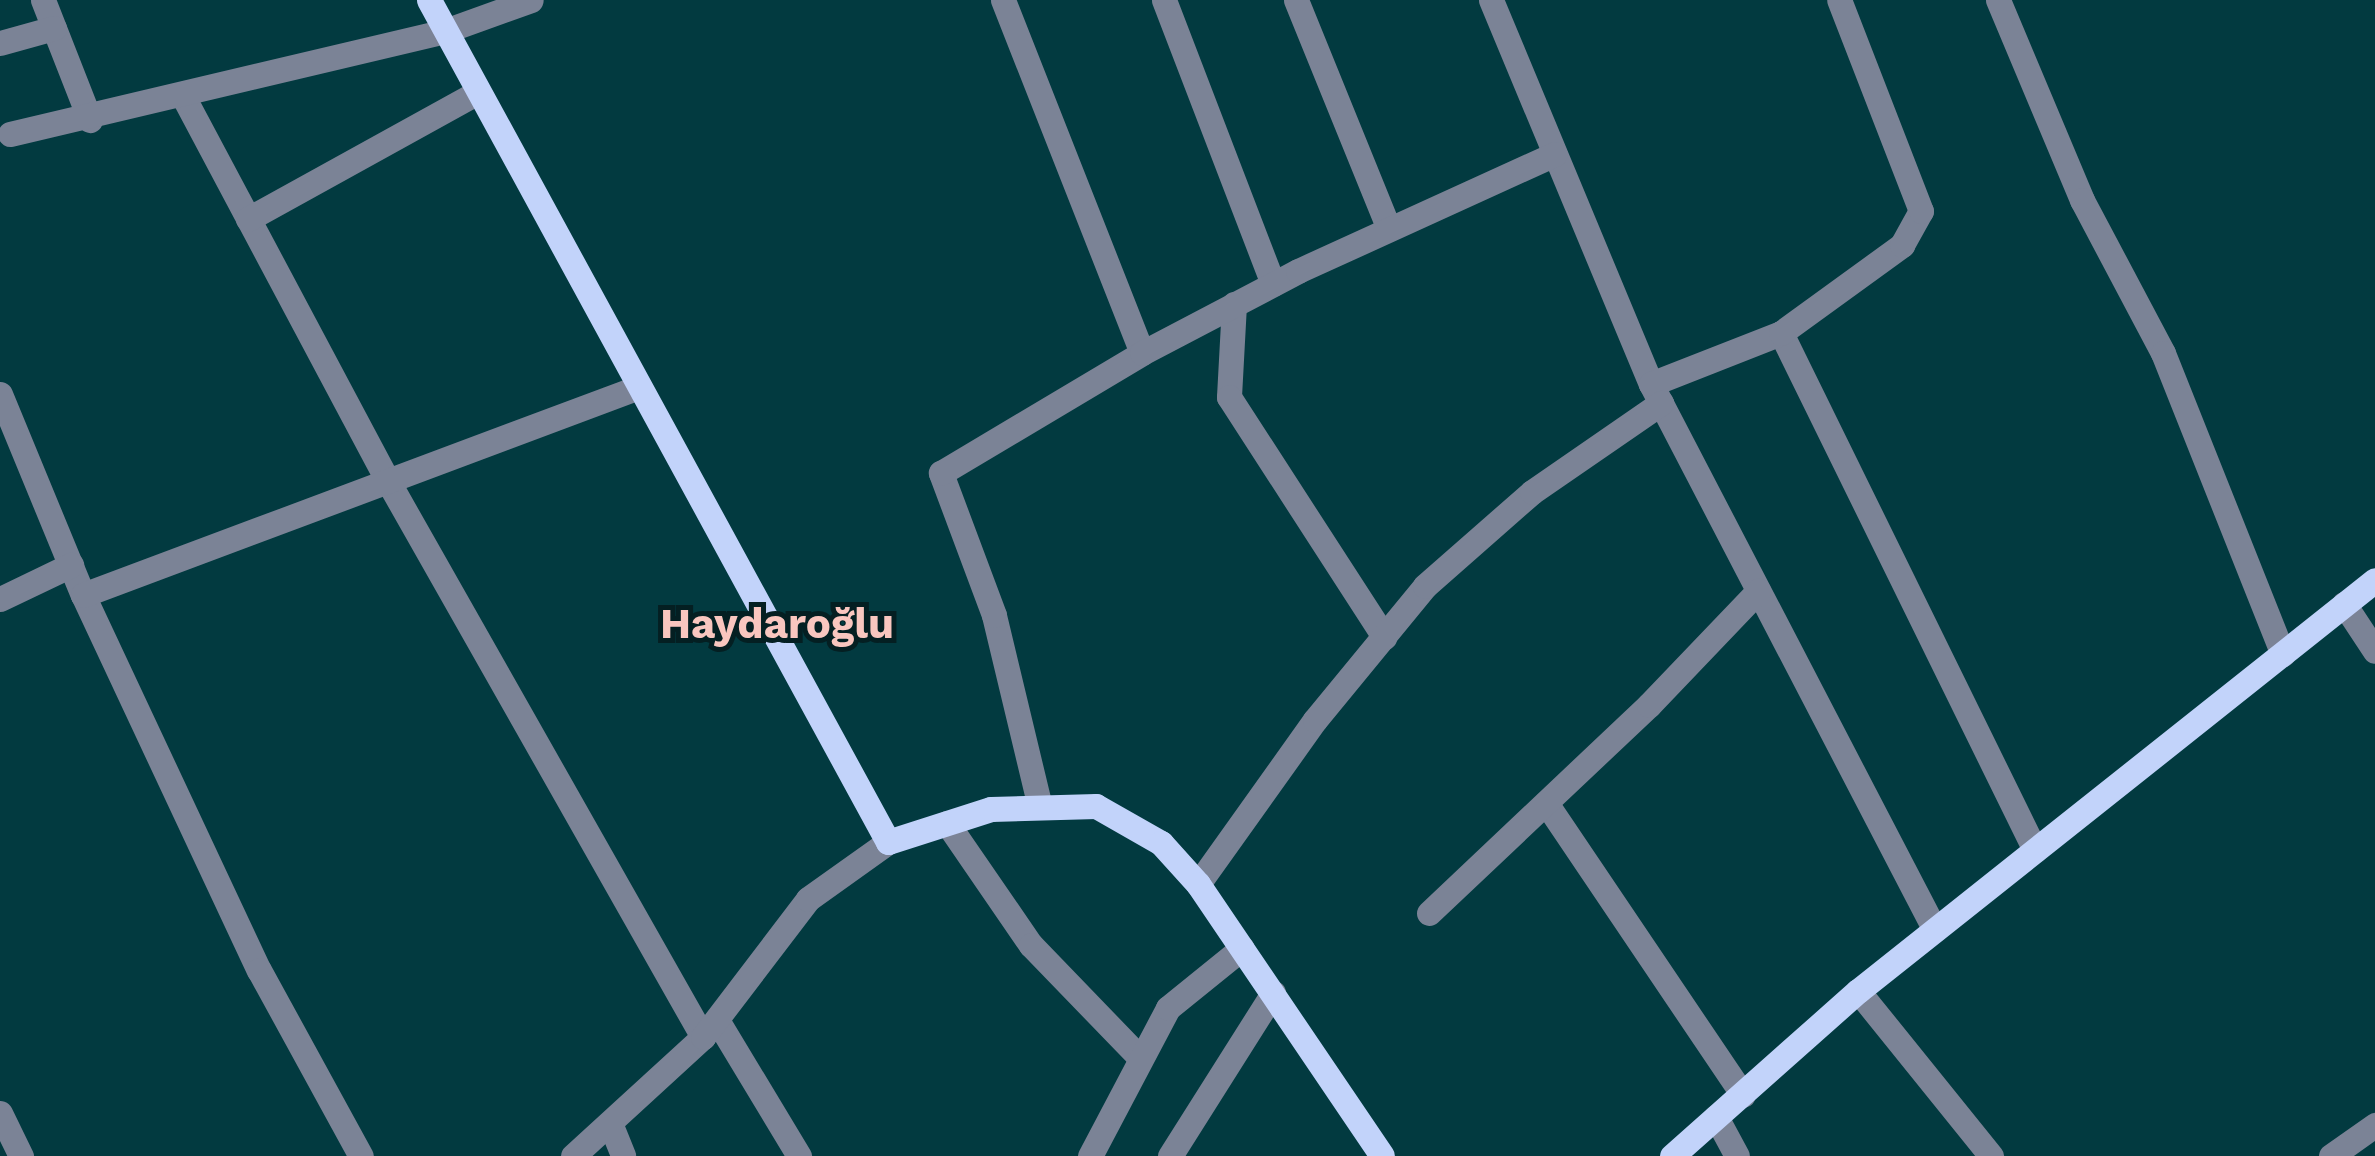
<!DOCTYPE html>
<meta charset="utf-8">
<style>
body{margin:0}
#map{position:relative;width:2375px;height:1156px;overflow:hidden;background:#023a40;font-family:"Work Sans",sans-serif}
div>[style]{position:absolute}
.minor>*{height:25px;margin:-12.5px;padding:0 12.5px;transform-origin:12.5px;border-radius:12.5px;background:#7b8396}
.major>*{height:25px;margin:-12.5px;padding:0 12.5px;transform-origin:12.5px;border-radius:12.5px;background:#c2d3fa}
span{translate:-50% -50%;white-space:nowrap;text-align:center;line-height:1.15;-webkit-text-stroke:10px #041f22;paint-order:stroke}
.district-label{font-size:42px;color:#f9c6bf;font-weight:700}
</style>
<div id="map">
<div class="minor">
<i style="left:43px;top:0;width:129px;rotate:68.6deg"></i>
<i style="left:1003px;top:0;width:379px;rotate:68.5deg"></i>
<i style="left:1164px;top:0;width:304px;rotate:69deg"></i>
<i style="left:1296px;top:0;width:247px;rotate:67.9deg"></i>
<i style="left:1491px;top:0;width:416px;rotate:67.4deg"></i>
<i style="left:1651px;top:384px;width:615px;rotate:62.52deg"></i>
<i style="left:1998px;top:0;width:217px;rotate:67.2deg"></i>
<i style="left:2082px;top:200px;width:173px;rotate:62.1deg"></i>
<i style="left:2163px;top:353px;width:324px;rotate:68.3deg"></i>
<i style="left:0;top:43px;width:56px;rotate:-15.5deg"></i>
<i style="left:183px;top:96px;width:438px;rotate:62deg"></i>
<i style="left:389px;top:483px;width:637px;rotate:60.46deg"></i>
<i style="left:10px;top:134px;width:447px;rotate:-13.3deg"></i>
<i style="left:445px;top:31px;width:91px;rotate:-19.8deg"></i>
<i style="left:248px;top:219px;width:263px;rotate:-28.9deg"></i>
<i style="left:1234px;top:304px;width:93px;rotate:93.1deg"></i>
<i style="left:1229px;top:397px;width:286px;rotate:57.1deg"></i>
<i style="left:1781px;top:333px;width:576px;rotate:63.84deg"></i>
<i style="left:1651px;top:384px;width:140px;rotate:-21.4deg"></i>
<i style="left:1781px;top:333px;width:150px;rotate:-36deg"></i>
<i style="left:1902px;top:245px;width:39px;rotate:-61deg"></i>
<i style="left:1921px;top:211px;width:226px;rotate:-111.2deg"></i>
<i style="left:0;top:394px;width:217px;rotate:67.6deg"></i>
<i style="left:83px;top:595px;width:414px;rotate:64.9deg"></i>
<i style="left:259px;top:970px;width:212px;rotate:61.3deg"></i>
<i style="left:83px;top:595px;width:594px;rotate:-20.51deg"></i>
<i style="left:0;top:599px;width:79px;rotate:-25.6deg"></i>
<i style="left:2344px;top:604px;width:56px;rotate:56.6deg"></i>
<i style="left:1546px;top:803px;width:352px;rotate:56deg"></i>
<i style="left:1040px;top:807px;width:197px;rotate:-103.5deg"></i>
<i style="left:994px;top:615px;width:152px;rotate:-110.5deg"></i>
<i style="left:941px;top:473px;width:234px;rotate:-30.8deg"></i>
<i style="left:1142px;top:353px;width:176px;rotate:-27.7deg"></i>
<i style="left:1298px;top:271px;width:282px;rotate:-24.5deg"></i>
<i style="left:947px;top:823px;width:148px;rotate:55.5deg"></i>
<i style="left:1031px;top:945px;width:157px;rotate:46deg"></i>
<i style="left:1198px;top:884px;width:201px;rotate:-54.5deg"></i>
<i style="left:1315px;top:720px;width:173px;rotate:-50.6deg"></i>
<i style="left:1425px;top:586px;width:142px;rotate:-41.3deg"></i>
<i style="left:1532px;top:492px;width:157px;rotate:-34.6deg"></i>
<i style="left:1429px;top:913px;width:303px;rotate:-43.4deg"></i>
<i style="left:1649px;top:705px;width:158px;rotate:-46.3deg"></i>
<i style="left:1858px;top:991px;width:212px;rotate:51.1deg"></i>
<i style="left:717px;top:1020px;width:159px;rotate:58.9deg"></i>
<i style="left:0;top:1113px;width:48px;rotate:64deg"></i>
<i style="left:1716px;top:1117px;width:44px;rotate:61.7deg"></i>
<i style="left:610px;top:1123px;width:35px;rotate:68deg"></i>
<i style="left:573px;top:1156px;width:176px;rotate:-42.5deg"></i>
<i style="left:703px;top:1037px;width:173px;rotate:-52.7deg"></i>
<i style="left:808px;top:899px;width:98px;rotate:-35.5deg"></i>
<i style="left:1090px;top:1156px;width:167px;rotate:-62.2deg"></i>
<i style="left:1168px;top:1008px;width:95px;rotate:-39deg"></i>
<i style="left:1170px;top:1156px;width:193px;rotate:-57.7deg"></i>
<i style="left:2331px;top:1156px;width:54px;rotate:-35.2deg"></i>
</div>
<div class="major">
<i style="left:429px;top:0;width:959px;rotate:61.4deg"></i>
<i style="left:888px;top:842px;width:108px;rotate:-17.8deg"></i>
<i style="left:991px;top:809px;width:105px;rotate:-1.6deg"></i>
<i style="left:1096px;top:806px;width:75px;rotate:29.6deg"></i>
<i style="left:1161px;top:843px;width:55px;rotate:47.9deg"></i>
<i style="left:1198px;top:884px;width:328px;rotate:55.9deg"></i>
<i style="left:1672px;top:1156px;width:249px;rotate:-41.6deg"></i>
<i style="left:1858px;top:991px;width:660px;rotate:-38.48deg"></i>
</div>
<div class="district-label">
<span style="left:777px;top:624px">Haydaroğlu</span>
</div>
</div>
